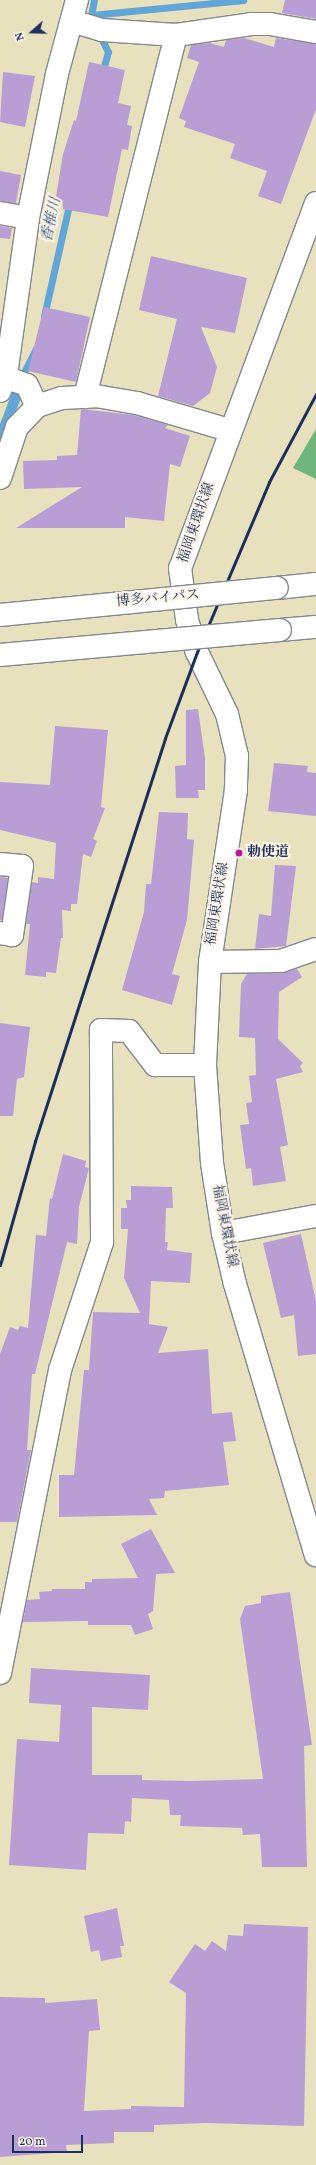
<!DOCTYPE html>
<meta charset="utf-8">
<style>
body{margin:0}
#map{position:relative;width:316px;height:2165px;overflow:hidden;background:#e8e1be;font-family:Vollkorn,"Noto Serif JP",serif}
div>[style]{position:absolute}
.forest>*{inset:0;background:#6eb67c}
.water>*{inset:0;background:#61a6d6}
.stream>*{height:7px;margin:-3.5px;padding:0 3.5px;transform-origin:3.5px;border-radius:3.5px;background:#61a6d6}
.building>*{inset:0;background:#b99ed6}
.roads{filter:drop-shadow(1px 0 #82888e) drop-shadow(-1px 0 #82888e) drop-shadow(0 1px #82888e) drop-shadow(0 -1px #82888e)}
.minor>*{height:22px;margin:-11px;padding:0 11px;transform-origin:11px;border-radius:11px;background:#fff}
.major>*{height:22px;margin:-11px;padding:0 11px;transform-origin:11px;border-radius:11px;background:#fff}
.highway>*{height:22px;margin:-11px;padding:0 11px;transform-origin:11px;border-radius:11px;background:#fff}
.rail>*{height:3px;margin:-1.5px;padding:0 1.5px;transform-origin:1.5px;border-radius:1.5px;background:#1b2f5e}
.bridges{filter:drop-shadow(1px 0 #82888e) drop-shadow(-1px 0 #82888e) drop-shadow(0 1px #82888e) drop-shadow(0 -1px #82888e)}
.highway-bridge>*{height:22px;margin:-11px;padding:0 11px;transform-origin:11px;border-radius:11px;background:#fff}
.dots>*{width:11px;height:11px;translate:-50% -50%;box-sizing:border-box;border:2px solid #fcf5e5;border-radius:50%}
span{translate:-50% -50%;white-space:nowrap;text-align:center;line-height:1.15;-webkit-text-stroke:4px #fcf5e5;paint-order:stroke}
.street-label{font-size:14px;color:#1b2f5e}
.poi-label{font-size:14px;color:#1b2f5e;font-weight:700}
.left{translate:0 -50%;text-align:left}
.water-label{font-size:15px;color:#345988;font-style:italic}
.north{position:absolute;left:12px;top:12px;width:40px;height:40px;-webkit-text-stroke:3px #fcf5e5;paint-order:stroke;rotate:250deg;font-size:11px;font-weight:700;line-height:16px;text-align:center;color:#1b2f5e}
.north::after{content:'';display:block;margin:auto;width:14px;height:18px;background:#1b2f5e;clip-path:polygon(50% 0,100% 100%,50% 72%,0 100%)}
.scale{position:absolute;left:12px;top:2135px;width:71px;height:18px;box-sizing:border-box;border:2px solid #1b2f5e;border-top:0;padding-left:5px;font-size:12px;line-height:14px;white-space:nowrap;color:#1b2f5e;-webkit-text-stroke:3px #fcf5e5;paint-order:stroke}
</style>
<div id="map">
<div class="forest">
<i style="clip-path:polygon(316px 429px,316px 479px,293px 468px)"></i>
</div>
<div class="water">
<i style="clip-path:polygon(13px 390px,22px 396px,0 449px,0 424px)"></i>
</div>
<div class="stream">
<i style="left:94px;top:0;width:15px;rotate:101deg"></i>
<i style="left:91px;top:15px;width:9px;rotate:69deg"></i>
<i style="left:91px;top:15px;width:153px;rotate:-5.6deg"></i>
<i style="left:99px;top:34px;width:20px;rotate:63deg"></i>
<i style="left:108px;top:52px;width:22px;rotate:106deg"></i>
<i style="left:44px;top:316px;width:118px;rotate:-77.3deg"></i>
<i style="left:20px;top:380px;width:36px;rotate:-63deg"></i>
</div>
<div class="building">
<i style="clip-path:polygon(285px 0,316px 0,316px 19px,282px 13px)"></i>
<i style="clip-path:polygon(244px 38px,274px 47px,276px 38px,316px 44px,316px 109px,281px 204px,258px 196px,267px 171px,230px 158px,235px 144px,184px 127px,186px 121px,179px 118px,199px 62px,187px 58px,191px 45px,210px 43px,224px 47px,226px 40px)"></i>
<i style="clip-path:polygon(89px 62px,125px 70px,118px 103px,131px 106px,127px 125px,132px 126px,128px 150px,122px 149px,108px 217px,63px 209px,63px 205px,55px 203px,63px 154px,74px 120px,76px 121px)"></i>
<i style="clip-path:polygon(3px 72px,35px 76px,25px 127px,0 122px)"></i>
<i style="clip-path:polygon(0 171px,21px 175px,16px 203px,0 201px)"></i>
<i style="clip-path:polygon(0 226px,12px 228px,10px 239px,0 238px)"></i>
<i style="clip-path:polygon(151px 256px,247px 278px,235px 333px,201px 327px,217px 367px,210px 393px,193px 406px,158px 396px,177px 319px,139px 310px)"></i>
<i style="clip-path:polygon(44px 307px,90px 317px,76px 382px,28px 371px)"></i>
<i style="clip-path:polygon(81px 409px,134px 415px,168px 425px,165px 428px,190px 436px,180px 467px,170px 464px,164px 521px,125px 517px,125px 528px,16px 528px,82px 487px,24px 489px,23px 461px,57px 460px,57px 456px,77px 455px)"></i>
<i style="clip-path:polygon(198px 709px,205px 758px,205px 790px,198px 790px,199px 798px,176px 798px,175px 766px,186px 765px,186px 710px)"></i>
<i style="clip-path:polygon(55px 726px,108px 730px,101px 807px,105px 808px,93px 839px,97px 841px,91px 857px,83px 854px,77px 904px,71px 904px,71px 911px,62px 910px,63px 938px,61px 938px,56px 973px,46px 972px,46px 977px,25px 975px,30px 924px,26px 924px,32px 882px,38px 883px,38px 877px,54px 879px,56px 843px,0 830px,0 782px,50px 785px)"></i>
<i style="clip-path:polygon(274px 763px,308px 766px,307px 772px,316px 773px,316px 816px,268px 811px)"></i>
<i style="clip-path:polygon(159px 812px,188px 813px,187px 839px,194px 840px,187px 920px,172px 974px,180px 976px,172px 1005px,122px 990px,144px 912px,146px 884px,151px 884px)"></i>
<i style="clip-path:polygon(275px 865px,296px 866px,286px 946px,255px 949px,259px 914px,271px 916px)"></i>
<i style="clip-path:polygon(0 877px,8px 878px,2px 920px,0 920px)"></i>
<i style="clip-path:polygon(297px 969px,302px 977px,279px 992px,278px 1039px,303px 1063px,300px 1066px,303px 1072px,276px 1079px,288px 1145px,280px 1147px,286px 1181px,253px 1186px,251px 1168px,246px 1169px,240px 1125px,249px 1124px,246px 1103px,252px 1102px,249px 1076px,256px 1075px,255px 1038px,239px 1037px,241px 984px,247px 974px,281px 973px)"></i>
<i style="clip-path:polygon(0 1023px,30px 1027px,24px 1077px,17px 1079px,13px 1116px,0 1116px)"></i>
<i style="clip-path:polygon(63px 1154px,86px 1161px,85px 1167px,89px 1168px,79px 1207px,77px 1244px,67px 1242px,35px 1374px,32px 1374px,27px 1450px,31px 1450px,17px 1522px,0 1522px,0 1354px,10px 1327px,18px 1330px,20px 1326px,28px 1328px,36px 1235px,46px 1236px,50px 1198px,52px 1199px)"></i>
<i style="clip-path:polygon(131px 1186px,172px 1187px,173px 1208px,166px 1208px,165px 1242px,168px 1242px,167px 1250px,192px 1253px,190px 1283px,151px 1281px,149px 1324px,168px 1327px,158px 1353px,208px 1349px,212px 1414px,232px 1412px,236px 1441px,223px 1442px,229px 1485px,165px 1491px,164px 1498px,149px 1499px,157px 1515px,59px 1517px,59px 1475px,74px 1475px,84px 1370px,89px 1370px,93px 1312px,140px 1313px,124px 1278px,128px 1229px,121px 1229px,121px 1208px,127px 1208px,126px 1200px,131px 1200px)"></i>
<i style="clip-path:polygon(301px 1234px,316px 1301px,316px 1354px,298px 1356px,294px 1315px,281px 1318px,263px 1243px)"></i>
<i style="clip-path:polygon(151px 1529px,175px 1573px,156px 1574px,153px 1611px,148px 1614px,153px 1629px,135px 1635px,131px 1625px,88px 1625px,88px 1621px,23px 1622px,27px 1600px,40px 1599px,39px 1592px,52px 1591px,52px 1589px,85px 1589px,85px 1582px,92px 1582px,92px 1579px,138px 1578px,121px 1544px)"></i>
<i style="clip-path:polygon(290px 1592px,312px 1745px,304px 1746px,307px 1867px,262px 1867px,260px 1834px,243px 1835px,242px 1828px,180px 1826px,181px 1815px,170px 1815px,169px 1800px,132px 1798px,131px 1822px,125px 1821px,124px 1834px,88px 1833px,86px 1870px,9px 1865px,17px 1739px,59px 1742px,61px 1705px,29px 1703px,31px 1668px,150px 1675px,148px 1710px,92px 1707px,92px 1775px,142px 1775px,142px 1780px,190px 1781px,263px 1779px,240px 1619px,245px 1606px,261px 1603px,261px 1596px)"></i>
<i style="clip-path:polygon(117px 1908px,124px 1946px,120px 1946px,122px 1957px,101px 1961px,99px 1950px,91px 1952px,84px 1916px)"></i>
<i style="clip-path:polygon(244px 1924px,308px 1927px,304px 2126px,206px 2123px,154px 2125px,154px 2132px,114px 2132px,114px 2143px,66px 2145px,67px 2152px,0 2157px,0 1997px,45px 1998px,45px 2003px,97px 1999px,100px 2030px,89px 2031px,84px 2111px,131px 2109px,131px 2106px,184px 2107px,186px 1993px,169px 1982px,195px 1944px,205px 1951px,212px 1941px,226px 1951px,228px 1935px,243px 1936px)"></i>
</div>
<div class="roads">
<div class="minor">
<i style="left:72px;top:21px;width:31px;rotate:17deg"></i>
<i style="left:102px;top:30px;width:74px;rotate:3.9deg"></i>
<i style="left:0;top:213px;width:28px;rotate:10deg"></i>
<i style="left:4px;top:377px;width:24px;rotate:19deg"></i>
<i style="left:27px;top:385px;width:23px;rotate:65deg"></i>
<i style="left:0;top:391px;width:24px;rotate:-73deg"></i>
<i style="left:7px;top:368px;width:151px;rotate:-82deg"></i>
<i style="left:28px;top:218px;width:147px;rotate:-78.6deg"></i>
<i style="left:57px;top:74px;width:77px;rotate:-74.9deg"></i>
<i style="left:85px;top:397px;width:373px;rotate:-75.9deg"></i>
<i style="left:176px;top:35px;width:76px;rotate:-8.3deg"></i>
<i style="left:251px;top:24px;width:19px"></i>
<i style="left:270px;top:24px;width:47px;rotate:9.9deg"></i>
<i style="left:0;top:478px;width:54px;rotate:-71.6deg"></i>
<i style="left:17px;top:427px;width:29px;rotate:-46deg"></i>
<i style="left:37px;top:406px;width:26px;rotate:-18deg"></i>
<i style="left:62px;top:398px;width:34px;rotate:-3deg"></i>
<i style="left:96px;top:396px;width:42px;rotate:9.7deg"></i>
<i style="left:137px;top:403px;width:96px;rotate:16.4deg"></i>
<i style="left:0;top:864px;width:22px;rotate:5deg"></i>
<i style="left:22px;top:866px;width:70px;rotate:98.2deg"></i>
<i style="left:12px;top:935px;width:12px;rotate:-171deg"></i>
<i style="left:210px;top:962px;width:71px;rotate:-0.8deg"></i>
<i style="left:281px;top:961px;width:37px;rotate:-19deg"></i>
<i style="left:223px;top:1233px;width:95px;rotate:-10.4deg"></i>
<i style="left:0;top:1673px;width:309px;rotate:-78.8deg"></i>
<i style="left:60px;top:1370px;width:135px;rotate:-71.8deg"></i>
<i style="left:102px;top:1242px;width:212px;rotate:-90.3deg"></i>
<i style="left:101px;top:1030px;width:28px;rotate:2deg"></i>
<i style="left:129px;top:1031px;width:43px;rotate:52.6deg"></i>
<i style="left:155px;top:1065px;width:50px"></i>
</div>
<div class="major">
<i style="left:316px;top:203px;width:390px;rotate:110.4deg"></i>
<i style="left:180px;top:568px;width:52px;rotate:82.3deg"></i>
<i style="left:187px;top:620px;width:34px;rotate:73deg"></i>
<i style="left:197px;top:652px;width:69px;rotate:64.2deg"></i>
<i style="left:227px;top:714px;width:43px;rotate:76.6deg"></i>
<i style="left:237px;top:756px;width:34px;rotate:92deg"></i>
<i style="left:236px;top:790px;width:174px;rotate:98.6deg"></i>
<i style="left:210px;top:962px;width:103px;rotate:92.8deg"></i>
<i style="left:205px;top:1065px;width:98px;rotate:85.9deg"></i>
<i style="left:212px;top:1163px;width:71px;rotate:81.1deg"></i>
<i style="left:223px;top:1233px;width:52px;rotate:76.8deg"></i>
<i style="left:235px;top:1284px;width:283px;rotate:73.4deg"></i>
</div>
<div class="highway">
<i style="left:277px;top:588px;width:39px;rotate:-6deg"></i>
<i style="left:280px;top:630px;width:36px;rotate:-5deg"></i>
</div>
</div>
<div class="rail">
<i style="left:0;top:1265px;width:129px;rotate:-74.2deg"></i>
<i style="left:35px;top:1141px;width:423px;rotate:-72.1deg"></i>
<i style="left:165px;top:738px;width:92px;rotate:-69.6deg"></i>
<i style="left:197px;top:652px;width:185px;rotate:-67deg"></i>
<i style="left:269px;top:482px;width:100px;rotate:-61.9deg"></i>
</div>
<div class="bridges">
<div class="highway-bridge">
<i style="left:0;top:615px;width:278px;rotate:-5.6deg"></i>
<i style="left:0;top:655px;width:281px;rotate:-5.1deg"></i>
</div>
</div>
<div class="dots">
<i style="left:239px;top:853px;background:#b5179e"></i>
</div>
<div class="street-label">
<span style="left:197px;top:523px;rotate:-71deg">福岡東環状線</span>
<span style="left:158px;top:599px;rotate:-5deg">博多バイパス</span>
<span style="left:218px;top:904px;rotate:-81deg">福岡東環状線</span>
<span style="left:224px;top:1226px;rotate:79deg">福岡東環状線</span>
</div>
<div class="poi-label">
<span class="left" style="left:247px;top:853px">勅使道</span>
</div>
<div class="water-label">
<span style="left:52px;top:220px;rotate:-78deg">香椎川</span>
</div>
<div class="north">N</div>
<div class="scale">20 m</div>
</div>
